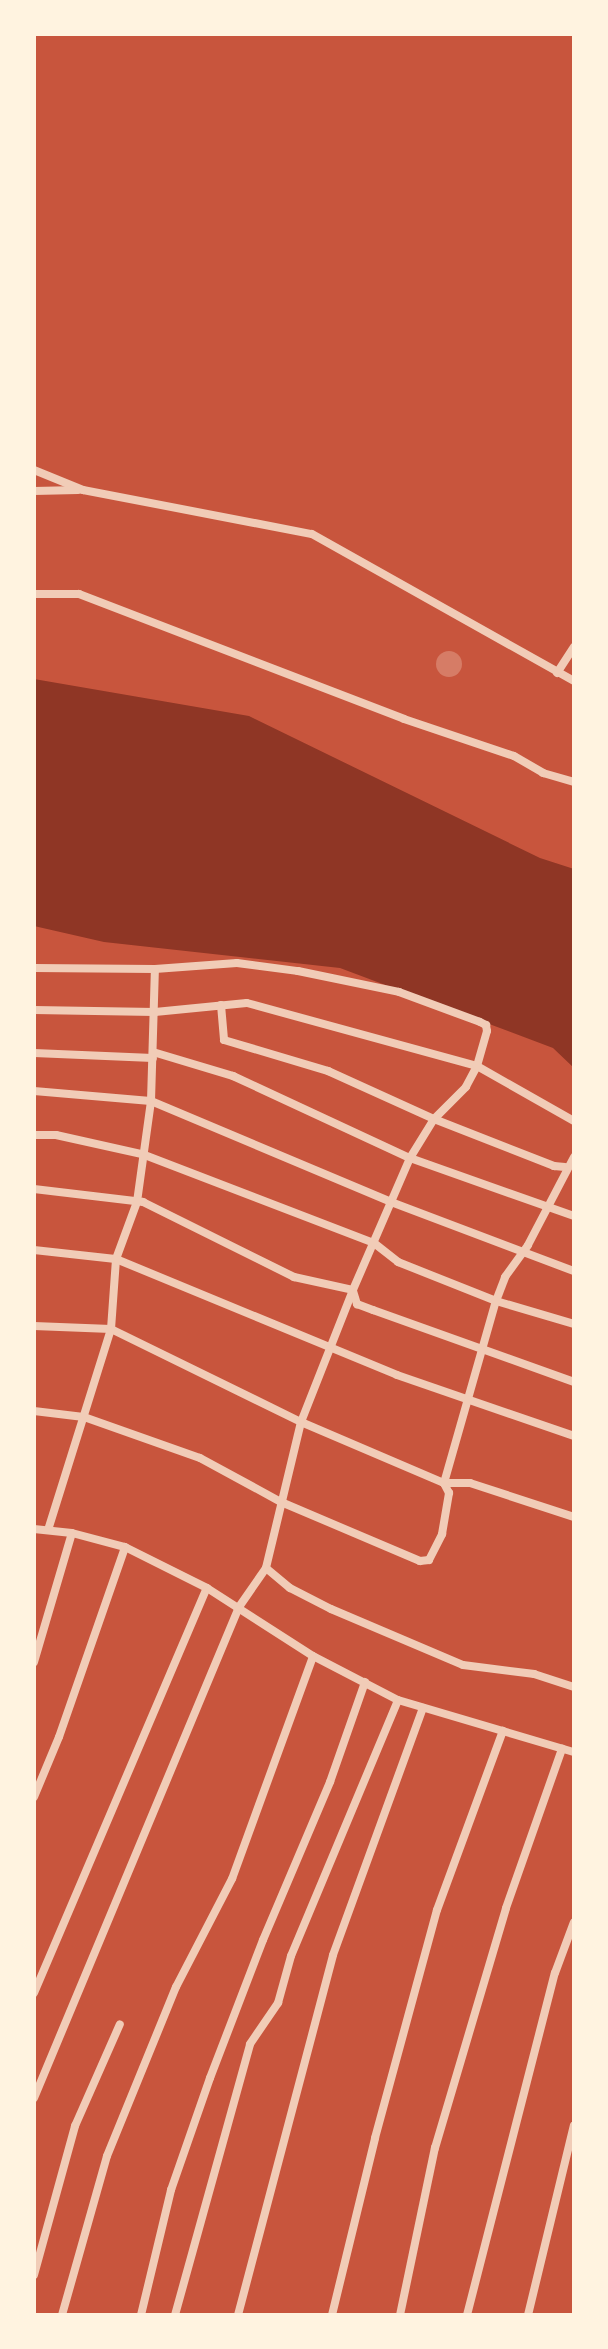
<!DOCTYPE html>
<style>
body{margin:0}
#map{position:relative;width:608px;height:2349px;overflow:hidden;background:#c8553d;font-family:"Exo 2",sans-serif}
div>[style]{position:absolute}
.water>*{inset:0;background:#8f3625}
.building>*{inset:0;background:#d67c66}
.round{border-radius:50%}
.minor>*{height:8px;margin:-4px;padding:0 4px;transform-origin:4px;border-radius:4px;background:#f1ccb7}
span{translate:-50% -50%;white-space:nowrap;text-align:center;line-height:1.15;-webkit-text-stroke:8px #fff3e0;paint-order:stroke}
.frame{position:absolute;inset:0;border:36px solid #fff3e0;pointer-events:none}
</style>
<div id="map">
<div class="water">
<i style="clip-path:polygon(34px 679px,249px 716px,540px 858px,574px 869px,574px 1068px,553px 1048px,340px 968px,104px 942px,34px 926px)"></i>
</div>
<div class="building">
<i class="round" style="left:436px;top:651px;width:26px;height:26px"></i>
</div>
<div class="minor">
<i style="left:34px;top:470px;width:53px;rotate:22.2deg"></i>
<i style="left:83px;top:490px;width:233px;rotate:10.9deg"></i>
<i style="left:312px;top:534px;width:300px;rotate:29.3deg"></i>
<i style="left:34px;top:491px;width:44px;rotate:-1.3deg"></i>
<i style="left:34px;top:594px;width:45px"></i>
<i style="left:79px;top:594px;width:348px;rotate:21deg"></i>
<i style="left:404px;top:719px;width:116px;rotate:18.6deg"></i>
<i style="left:514px;top:756px;width:34px;rotate:30deg"></i>
<i style="left:543px;top:773px;width:32px;rotate:16deg"></i>
<i style="left:557px;top:673px;width:31px;rotate:-57deg"></i>
<i style="left:34px;top:968px;width:121px;rotate:0.5deg"></i>
<i style="left:155px;top:969px;width:82px;rotate:-4.2deg"></i>
<i style="left:237px;top:963px;width:62px;rotate:7.5deg"></i>
<i style="left:298px;top:971px;width:103px;rotate:11.7deg"></i>
<i style="left:399px;top:992px;width:86px;rotate:20.3deg"></i>
<i style="left:480px;top:1022px;width:7px;rotate:27deg"></i>
<i style="left:486px;top:1025px;width:6px;rotate:81deg"></i>
<i style="left:487px;top:1031px;width:36px;rotate:106deg"></i>
<i style="left:477px;top:1066px;width:24px;rotate:118deg"></i>
<i style="left:466px;top:1087px;width:45px;rotate:135deg"></i>
<i style="left:434px;top:1119px;width:46px;rotate:121.6deg"></i>
<i style="left:410px;top:1158px;width:144px;rotate:113.4deg"></i>
<i style="left:353px;top:1290px;width:142px;rotate:111.5deg"></i>
<i style="left:301px;top:1422px;width:150px;rotate:103.5deg"></i>
<i style="left:266px;top:1568px;width:47px;rotate:124.7deg"></i>
<i style="left:239px;top:1607px;width:532px;rotate:112.66deg"></i>
<i style="left:221px;top:1005px;width:35px;rotate:85deg"></i>
<i style="left:224px;top:1040px;width:109px;rotate:16.6deg"></i>
<i style="left:328px;top:1071px;width:116px;rotate:24.4deg"></i>
<i style="left:434px;top:1119px;width:129px;rotate:21.4deg"></i>
<i style="left:554px;top:1166px;width:11px;rotate:5deg"></i>
<i style="left:34px;top:1010px;width:121px;rotate:0.9deg"></i>
<i style="left:155px;top:1012px;width:92px;rotate:-5.6deg"></i>
<i style="left:247px;top:1003px;width:238px;rotate:15.3deg"></i>
<i style="left:477px;top:1066px;width:112px;rotate:29.6deg"></i>
<i style="left:153px;top:1052px;width:84px;rotate:16.7deg"></i>
<i style="left:233px;top:1076px;width:195px;rotate:24.9deg"></i>
<i style="left:410px;top:1158px;width:174px;rotate:19.5deg"></i>
<i style="left:34px;top:1053px;width:119px;rotate:2.4deg"></i>
<i style="left:34px;top:1091px;width:117px;rotate:4.9deg"></i>
<i style="left:151px;top:1101px;width:260px;rotate:22.8deg"></i>
<i style="left:391px;top:1202px;width:196px;rotate:20.7deg"></i>
<i style="left:34px;top:1135px;width:22px"></i>
<i style="left:56px;top:1135px;width:88px;rotate:12.5deg"></i>
<i style="left:142px;top:1154px;width:248px;rotate:21deg"></i>
<i style="left:374px;top:1243px;width:31px;rotate:38deg"></i>
<i style="left:398px;top:1262px;width:105px;rotate:21.7deg"></i>
<i style="left:496px;top:1301px;width:81px;rotate:16.4deg"></i>
<i style="left:34px;top:1189px;width:110px;rotate:6.8deg"></i>
<i style="left:143px;top:1202px;width:169px;rotate:26.4deg"></i>
<i style="left:294px;top:1277px;width:60px;rotate:12.4deg"></i>
<i style="left:34px;top:1250px;width:82px;rotate:6.3deg"></i>
<i style="left:116px;top:1259px;width:304px;rotate:22.4deg"></i>
<i style="left:397px;top:1375px;width:187px;rotate:19deg"></i>
<i style="left:353px;top:1291px;width:14px;rotate:73deg"></i>
<i style="left:357px;top:1304px;width:17px;rotate:21deg"></i>
<i style="left:373px;top:1310px;width:214px;rotate:19.7deg"></i>
<i style="left:34px;top:1326px;width:77px;rotate:2.2deg"></i>
<i style="left:111px;top:1329px;width:212px;rotate:26.1deg"></i>
<i style="left:301px;top:1422px;width:155px;rotate:23.1deg"></i>
<i style="left:444px;top:1483px;width:26px"></i>
<i style="left:470px;top:1483px;width:109px;rotate:18.1deg"></i>
<i style="left:34px;top:1411px;width:50px;rotate:6.8deg"></i>
<i style="left:84px;top:1417px;width:123px;rotate:19.5deg"></i>
<i style="left:200px;top:1458px;width:92px;rotate:28.5deg"></i>
<i style="left:281px;top:1502px;width:151px;rotate:23deg"></i>
<i style="left:420px;top:1561px;width:9px;rotate:-6deg"></i>
<i style="left:429px;top:1560px;width:29px;rotate:-63deg"></i>
<i style="left:442px;top:1534px;width:42px;rotate:-80.3deg"></i>
<i style="left:449px;top:1493px;width:11px;rotate:-117deg"></i>
<i style="left:444px;top:1483px;width:189px;rotate:-74.1deg"></i>
<i style="left:496px;top:1301px;width:26px;rotate:-69deg"></i>
<i style="left:505px;top:1277px;width:39px;rotate:-54deg"></i>
<i style="left:528px;top:1245px;width:99px;rotate:-62.4deg"></i>
<i style="left:34px;top:1529px;width:38px;rotate:6deg"></i>
<i style="left:72px;top:1533px;width:55px;rotate:14.8deg"></i>
<i style="left:125px;top:1547px;width:92px;rotate:26.6deg"></i>
<i style="left:207px;top:1588px;width:126px;rotate:32.7deg"></i>
<i style="left:313px;top:1656px;width:96px;rotate:27.4deg"></i>
<i style="left:398px;top:1700px;width:184px;rotate:16.5deg"></i>
<i style="left:48px;top:1530px;width:211px;rotate:-72.6deg"></i>
<i style="left:111px;top:1329px;width:70px;rotate:-85.9deg"></i>
<i style="left:116px;top:1259px;width:61px;rotate:-69.8deg"></i>
<i style="left:137px;top:1202px;width:102px;rotate:-82.1deg"></i>
<i style="left:151px;top:1101px;width:132px;rotate:-88.3deg"></i>
<i style="left:266px;top:1568px;width:31px;rotate:40deg"></i>
<i style="left:290px;top:1588px;width:46px;rotate:27.1deg"></i>
<i style="left:331px;top:1609px;width:143px;rotate:23deg"></i>
<i style="left:463px;top:1665px;width:72px;rotate:7.2deg"></i>
<i style="left:534px;top:1674px;width:42px;rotate:18deg"></i>
<i style="left:34px;top:1662px;width:134px;rotate:-73.6deg"></i>
<i style="left:34px;top:1797px;width:65px;rotate:-67.4deg"></i>
<i style="left:59px;top:1737px;width:201px;rotate:-70.8deg"></i>
<i style="left:34px;top:1993px;width:440px;rotate:-66.9deg"></i>
<i style="left:34px;top:2275px;width:155px;rotate:-74.6deg"></i>
<i style="left:75px;top:2126px;width:111px;rotate:-66.2deg"></i>
<i style="left:62px;top:2315px;width:165px;rotate:-74.2deg"></i>
<i style="left:107px;top:2156px;width:183px;rotate:-67.8deg"></i>
<i style="left:176px;top:1987px;width:122px;rotate:-62.6deg"></i>
<i style="left:232px;top:1879px;width:237px;rotate:-70deg"></i>
<i style="left:141px;top:2315px;width:129px;rotate:-76.5deg"></i>
<i style="left:171px;top:2190px;width:119px;rotate:-70.8deg"></i>
<i style="left:210px;top:2078px;width:148px;rotate:-69deg"></i>
<i style="left:263px;top:1940px;width:172px;rotate:-67deg"></i>
<i style="left:330px;top:1782px;width:106px;rotate:-70.7deg"></i>
<i style="left:175px;top:2315px;width:281px;rotate:-74.5deg"></i>
<i style="left:250px;top:2044px;width:50px;rotate:-55.7deg"></i>
<i style="left:278px;top:2003px;width:49px;rotate:-74.5deg"></i>
<i style="left:291px;top:1956px;width:277px;rotate:-67.3deg"></i>
<i style="left:238px;top:2315px;width:372px;rotate:-75.2deg"></i>
<i style="left:333px;top:1955px;width:263px;rotate:-70deg"></i>
<i style="left:332px;top:2315px;width:182px;rotate:-76.3deg"></i>
<i style="left:375px;top:2138px;width:236px;rotate:-74.8deg"></i>
<i style="left:437px;top:1910px;width:191px;rotate:-69.8deg"></i>
<i style="left:400px;top:2315px;width:171px;rotate:-78.2deg"></i>
<i style="left:435px;top:2148px;width:250px;rotate:-73.5deg"></i>
<i style="left:506px;top:1908px;width:169px;rotate:-70.6deg"></i>
<i style="left:467px;top:2315px;width:353px;rotate:-75.6deg"></i>
<i style="left:555px;top:1973px;width:54px;rotate:-69.6deg"></i>
<i style="left:528px;top:2315px;width:195px;rotate:-76.4deg"></i>
</div>
<div class="frame"></div>
</div>
